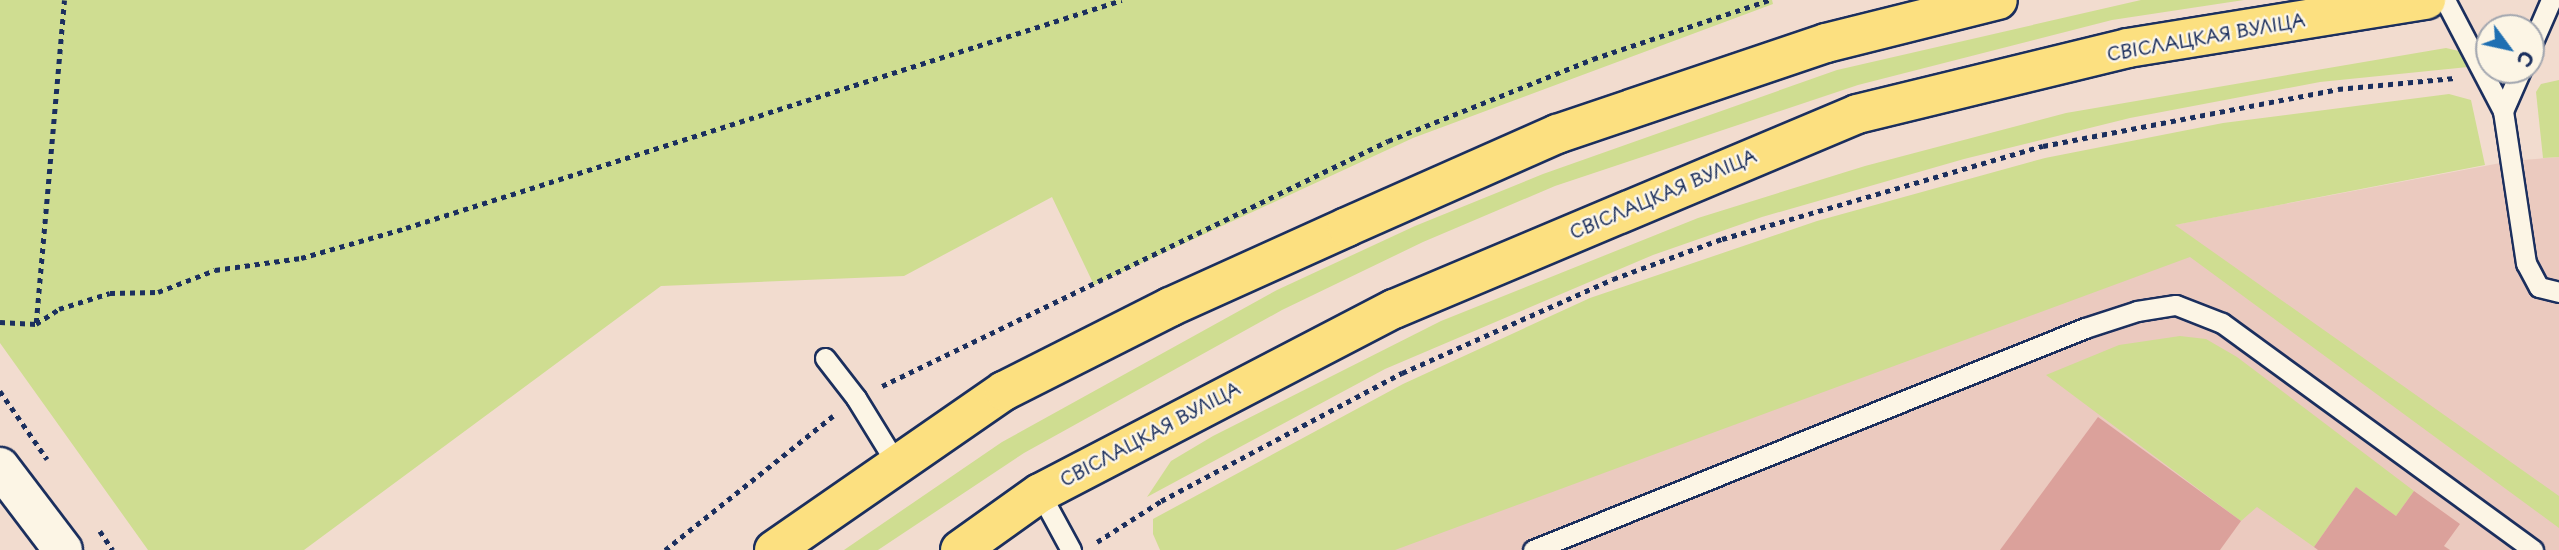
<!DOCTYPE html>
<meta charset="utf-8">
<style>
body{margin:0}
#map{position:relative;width:2559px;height:550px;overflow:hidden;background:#f2dccf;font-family:"Playpen Sans",sans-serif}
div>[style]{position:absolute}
.built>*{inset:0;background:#ebcabf}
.green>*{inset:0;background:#cfdd91}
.building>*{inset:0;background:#dba19b}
.path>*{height:4.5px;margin-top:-2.25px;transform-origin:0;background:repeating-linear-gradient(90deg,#1b2f5e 0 5px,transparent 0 10px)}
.roads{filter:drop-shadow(2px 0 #1b2f5e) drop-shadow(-2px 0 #1b2f5e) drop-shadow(0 2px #1b2f5e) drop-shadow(0 -2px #1b2f5e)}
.service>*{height:19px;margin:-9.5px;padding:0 9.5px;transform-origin:9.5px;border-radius:9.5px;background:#fcf5e5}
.secondary>*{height:38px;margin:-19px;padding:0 19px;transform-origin:19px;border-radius:19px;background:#fcf5e5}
.primary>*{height:38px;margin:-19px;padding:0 19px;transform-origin:19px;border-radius:19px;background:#fce080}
span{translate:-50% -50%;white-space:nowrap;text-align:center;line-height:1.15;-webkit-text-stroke:5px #fcf5e5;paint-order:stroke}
.street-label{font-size:18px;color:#1b2f5e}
.north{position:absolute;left:2475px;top:14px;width:70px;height:70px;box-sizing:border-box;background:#fcf5e5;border:2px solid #a2a6af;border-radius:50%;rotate:123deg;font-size:19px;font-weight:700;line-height:28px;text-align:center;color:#1b2f5e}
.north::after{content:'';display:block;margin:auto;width:24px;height:32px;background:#1f6fb2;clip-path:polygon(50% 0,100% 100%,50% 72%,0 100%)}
</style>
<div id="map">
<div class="built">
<i style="clip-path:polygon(2559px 157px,2559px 550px,1290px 550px,2174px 225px,2511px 161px)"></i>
</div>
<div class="green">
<i style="clip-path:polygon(0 0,1772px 0,1773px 4px,1413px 138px,1094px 285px,1052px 197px,904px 276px,661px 286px,304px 550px,148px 550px,0 343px)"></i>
<i style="clip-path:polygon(2141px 0,2244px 0,2112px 20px,1858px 85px,1555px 186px,1423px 242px,1282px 310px,1024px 453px,878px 550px,844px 550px,1002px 442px,1277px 290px,1415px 226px,1543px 174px,1837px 70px)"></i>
<i style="clip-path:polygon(2446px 48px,2459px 51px,2468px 67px,2320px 82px,2130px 118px,1964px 159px,1762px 217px,1653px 255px,1385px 369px,1147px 497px,1171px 461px,1213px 436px,1441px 321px,1698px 218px,1865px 166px,2066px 113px)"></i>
<i style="clip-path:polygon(2559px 80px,2559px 157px,2543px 158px,2536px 92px,2541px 84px)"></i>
<i style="clip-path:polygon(2449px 94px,2471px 100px,2485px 165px,2175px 225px,2559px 496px,2559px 528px,2190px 257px,1395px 550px,1160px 550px,1153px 534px,1153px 519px,1403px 384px,1590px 298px,1817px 221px,2045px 158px,2223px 123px)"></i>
<i style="clip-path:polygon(2180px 336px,2206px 339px,2237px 357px,2414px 491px,2396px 516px,2356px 487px,2314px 547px,2257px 507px,2241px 521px,2046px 375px,2119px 345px)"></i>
</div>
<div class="building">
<i style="clip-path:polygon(2098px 417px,2241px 521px,2220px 550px,2000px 550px)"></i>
<i style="clip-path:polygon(2356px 487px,2396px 516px,2414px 491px,2460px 524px,2444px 546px,2450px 550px,2318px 550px,2314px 547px)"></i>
</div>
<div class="path">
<i style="left:0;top:322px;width:36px;rotate:3deg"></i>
<i style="left:36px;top:324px;width:27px;rotate:-33deg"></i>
<i style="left:59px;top:309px;width:53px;rotate:-17.4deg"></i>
<i style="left:110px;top:293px;width:48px;rotate:-1.2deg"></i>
<i style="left:158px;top:292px;width:61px;rotate:-21.1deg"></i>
<i style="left:215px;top:270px;width:87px;rotate:-7.9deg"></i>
<i style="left:301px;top:258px;width:109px;rotate:-15.9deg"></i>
<i style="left:406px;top:228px;width:751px;rotate:-17.66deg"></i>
<i style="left:36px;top:323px;width:324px;rotate:-85deg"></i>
<i style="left:882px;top:386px;width:562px;rotate:-25.84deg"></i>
<i style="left:1388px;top:141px;width:221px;rotate:-21.8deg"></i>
<i style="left:1593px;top:59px;width:186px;rotate:-18.5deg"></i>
<i style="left:0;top:391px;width:83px;rotate:55.3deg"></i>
<i style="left:100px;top:531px;width:23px;rotate:56deg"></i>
<i style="left:1097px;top:542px;width:76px;rotate:-32.6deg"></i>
<i style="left:1161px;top:501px;width:273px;rotate:-28deg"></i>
<i style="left:1402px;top:373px;width:231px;rotate:-24deg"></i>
<i style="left:1613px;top:279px;width:116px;rotate:-20.2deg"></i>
<i style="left:1722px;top:239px;width:334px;rotate:-16.2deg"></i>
<i style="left:2043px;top:146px;width:300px;rotate:-10.9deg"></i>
<i style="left:2338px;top:89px;width:117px;rotate:-5.4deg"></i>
<i style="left:665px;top:550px;width:215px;rotate:-38.6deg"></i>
</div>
<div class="roads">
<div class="service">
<i style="left:2445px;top:0;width:125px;rotate:62.4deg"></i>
<i style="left:2503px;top:111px;width:154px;rotate:81.4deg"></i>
<i style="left:2526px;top:263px;width:27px;rotate:62deg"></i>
<i style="left:2539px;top:287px;width:21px;rotate:14deg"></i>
<i style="left:2531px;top:46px;width:50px;rotate:-66.5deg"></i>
<i style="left:2503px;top:111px;width:45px;rotate:-66.3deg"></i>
<i style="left:825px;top:358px;width:51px;rotate:52.2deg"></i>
<i style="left:856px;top:398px;width:76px;rotate:58.4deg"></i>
<i style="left:1040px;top:493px;width:65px;rotate:61.5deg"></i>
<i style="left:1533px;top:550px;width:595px;rotate:-21.91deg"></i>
<i style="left:2085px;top:328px;width:55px;rotate:-18.1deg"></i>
<i style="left:2137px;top:311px;width:39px;rotate:-9deg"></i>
<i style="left:2176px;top:305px;width:49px;rotate:21.4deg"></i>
<i style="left:2222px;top:323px;width:385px;rotate:36.1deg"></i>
</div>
<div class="secondary">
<i style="left:0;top:467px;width:104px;rotate:52.8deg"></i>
</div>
<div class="primary">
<i style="left:774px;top:550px;width:280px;rotate:-34.7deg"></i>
<i style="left:1004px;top:391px;width:186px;rotate:-26.8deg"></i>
<i style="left:1170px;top:307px;width:194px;rotate:-24.3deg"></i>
<i style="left:1347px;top:227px;width:230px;rotate:-23.9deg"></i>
<i style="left:1557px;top:134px;width:284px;rotate:-18.7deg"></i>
<i style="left:1826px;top:43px;width:177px;rotate:-14deg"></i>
<i style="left:960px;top:550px;width:98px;rotate:-35.5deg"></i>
<i style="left:1040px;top:493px;width:399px;rotate:-27.5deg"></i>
<i style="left:1394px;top:309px;width:502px;rotate:-22.84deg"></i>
<i style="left:1857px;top:114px;width:279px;rotate:-13.7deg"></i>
<i style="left:2128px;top:48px;width:302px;rotate:-9.2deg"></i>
</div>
</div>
<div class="street-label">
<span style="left:2206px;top:37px;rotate:-10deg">СВІСЛАЦКАЯ ВУЛІЦА</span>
<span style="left:1663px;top:194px;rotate:-23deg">СВІСЛАЦКАЯ ВУЛІЦА</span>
<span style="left:1150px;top:434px;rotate:-28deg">СВІСЛАЦКАЯ ВУЛІЦА</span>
</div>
<div class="north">С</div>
</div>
